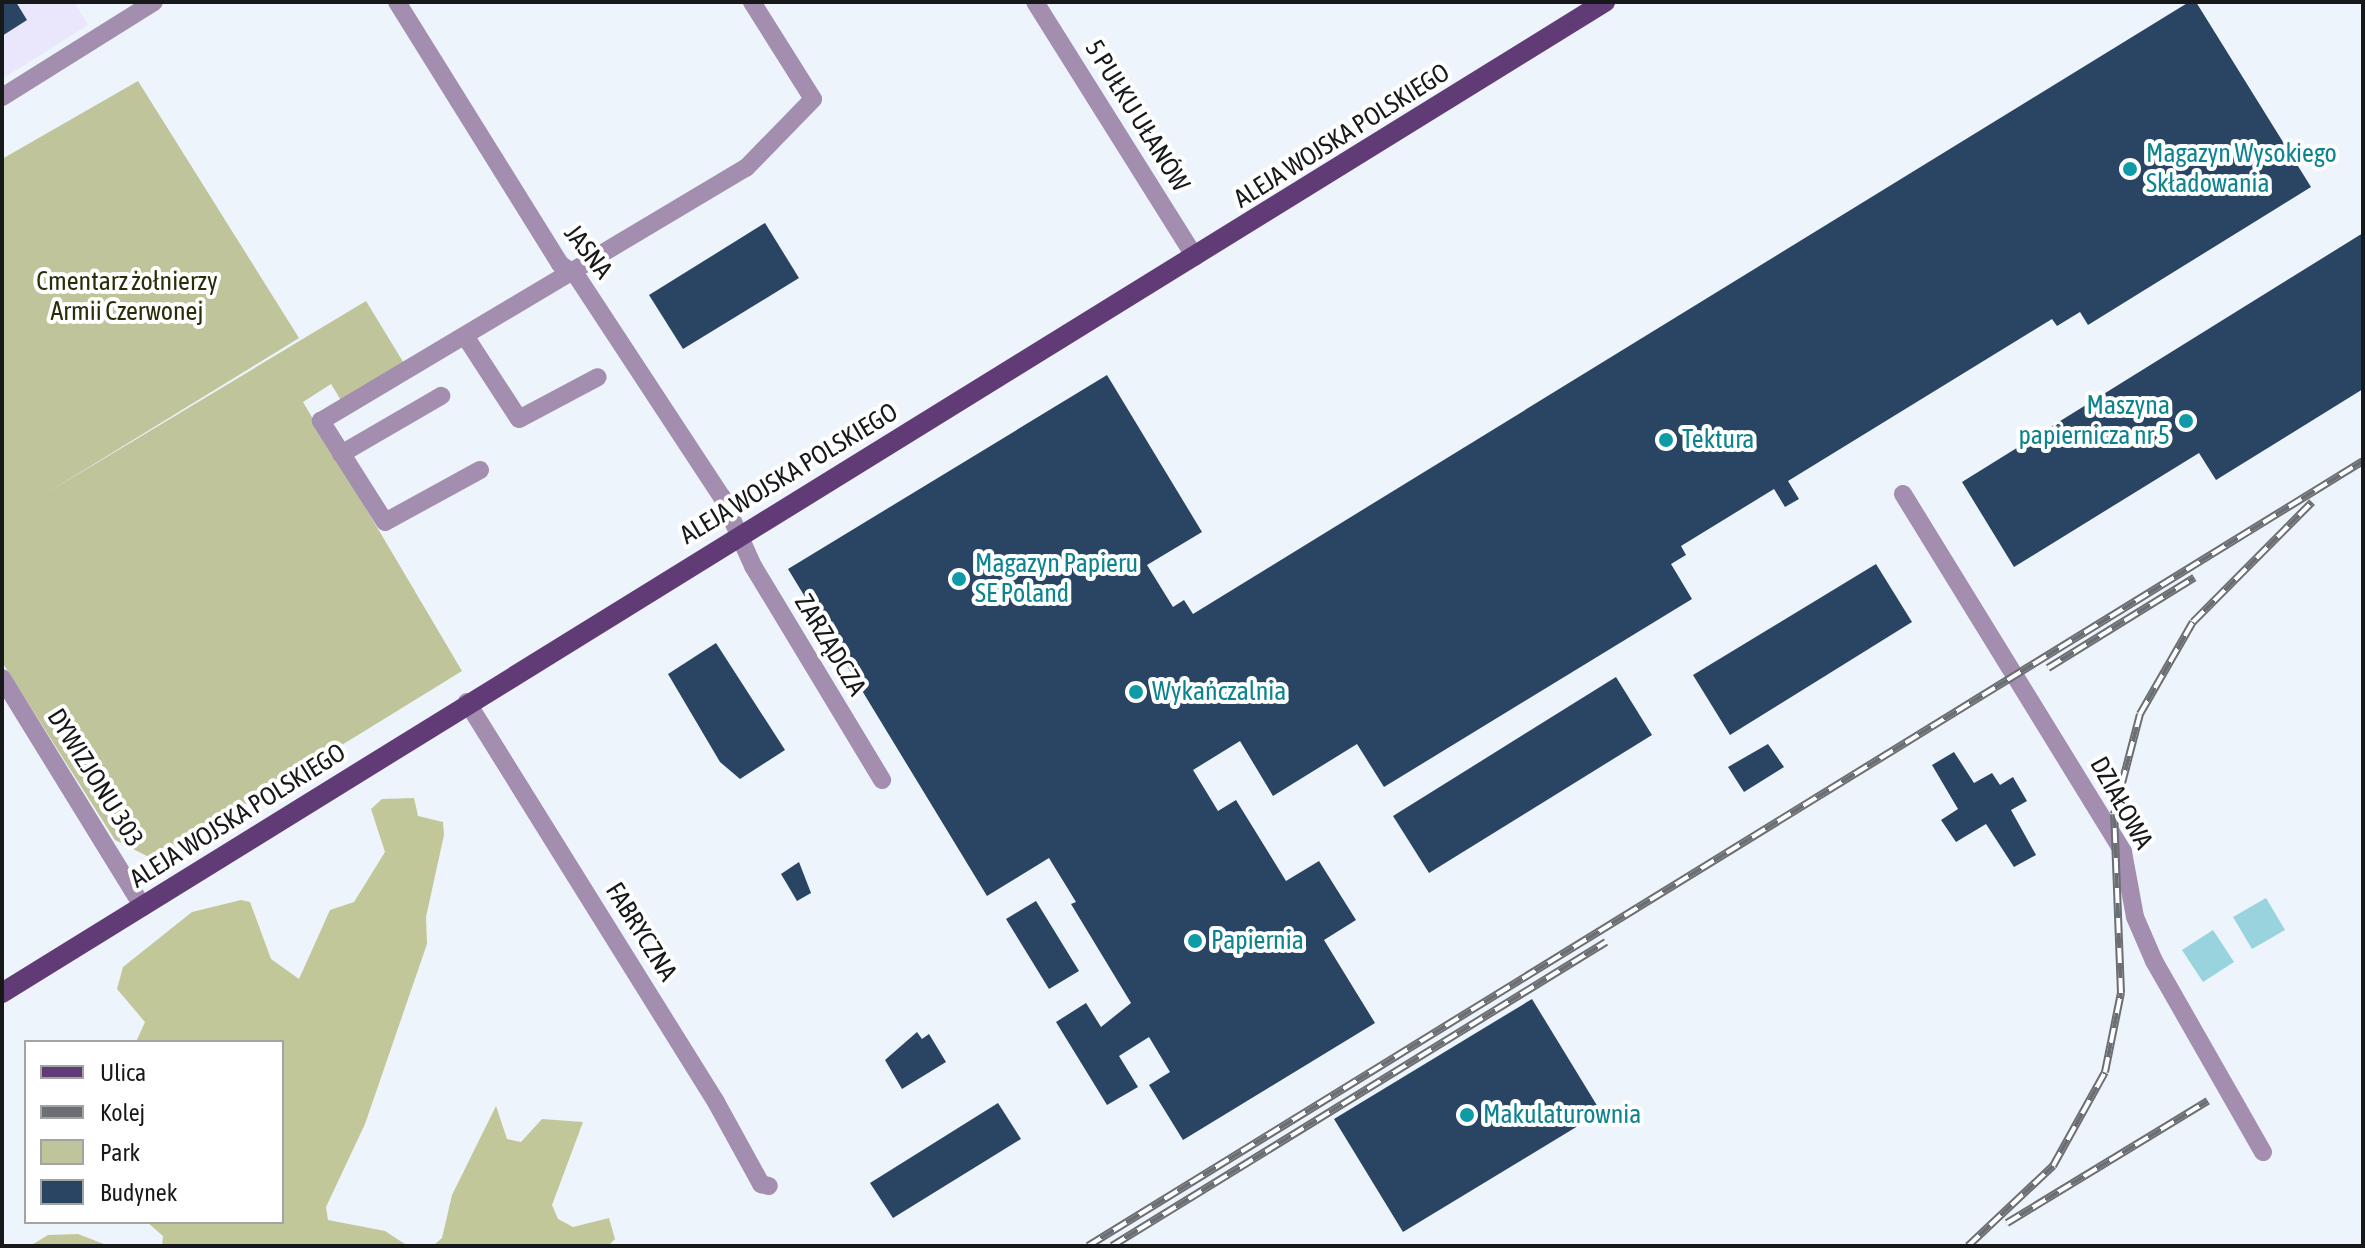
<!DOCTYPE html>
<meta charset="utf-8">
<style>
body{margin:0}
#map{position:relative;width:2365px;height:1248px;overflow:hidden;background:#edf4fb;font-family:"Asap Condensed",sans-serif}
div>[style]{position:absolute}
.education>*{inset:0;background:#eae6fc}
.green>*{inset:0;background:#bfc49a}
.forest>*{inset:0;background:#c1c799}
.water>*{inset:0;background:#99d3de}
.building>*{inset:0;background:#2a4563}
.street>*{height:18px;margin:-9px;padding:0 9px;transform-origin:9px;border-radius:9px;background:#a38eb0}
.primary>*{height:20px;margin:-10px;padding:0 10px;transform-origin:10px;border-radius:10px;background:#613b76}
.rail>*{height:8px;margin-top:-4px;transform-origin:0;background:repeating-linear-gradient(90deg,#fff 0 15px,#6b6f73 0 30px);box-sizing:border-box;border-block:2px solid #6b6f73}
.dots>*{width:22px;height:22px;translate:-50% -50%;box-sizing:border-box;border:4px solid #fff;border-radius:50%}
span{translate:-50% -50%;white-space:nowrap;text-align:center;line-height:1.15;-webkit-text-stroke:8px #fff;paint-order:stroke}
.street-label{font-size:26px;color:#16181a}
.culture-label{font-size:26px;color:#0d838f}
.left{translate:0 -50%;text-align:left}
.right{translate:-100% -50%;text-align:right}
.park-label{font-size:26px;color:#2a2d08}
.frame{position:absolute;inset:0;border:4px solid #16181a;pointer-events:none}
.legend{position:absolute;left:24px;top:1040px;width:260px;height:184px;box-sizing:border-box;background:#fff;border:2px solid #a2a3a3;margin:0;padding:10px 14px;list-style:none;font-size:24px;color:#16181a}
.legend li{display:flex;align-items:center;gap:16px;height:40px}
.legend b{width:40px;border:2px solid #a2a3a3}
</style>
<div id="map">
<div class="education">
<i style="clip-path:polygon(2px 2px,74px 2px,88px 25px,2px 79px)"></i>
</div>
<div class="green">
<i style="clip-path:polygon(138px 81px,299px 338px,45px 494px,366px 301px,405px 365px,342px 402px,331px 384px,303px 402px,462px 671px,155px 860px,115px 840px,2px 662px,2px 159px)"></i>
</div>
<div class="forest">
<i style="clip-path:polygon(414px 798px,418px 816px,443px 822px,444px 835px,426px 917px,427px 944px,365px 1124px,326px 1207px,328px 1220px,385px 1231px,408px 1246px,162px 1246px,163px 1236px,147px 1222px,282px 1222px,282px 1042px,136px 1042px,145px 1022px,117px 989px,123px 967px,192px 912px,241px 900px,250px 902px,271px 959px,299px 979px,330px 910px,354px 902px,385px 852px,371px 809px,382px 799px)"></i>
<i style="clip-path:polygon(496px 1106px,507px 1139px,521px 1142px,542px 1119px,583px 1122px,552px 1205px,558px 1219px,573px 1227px,609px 1218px,615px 1239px,608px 1246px,433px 1246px,442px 1238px,452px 1195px)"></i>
<i style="clip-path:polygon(78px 1234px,109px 1246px,30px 1246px,48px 1235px)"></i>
</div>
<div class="water">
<i style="clip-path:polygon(2266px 898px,2285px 930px,2252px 949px,2233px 917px)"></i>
<i style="clip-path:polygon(2213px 930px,2234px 962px,2203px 982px,2182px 950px)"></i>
</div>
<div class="building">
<i style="clip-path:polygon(2px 2px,16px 2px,27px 20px,2px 36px)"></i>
<i style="clip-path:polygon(2189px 2px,2196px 2px,2311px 187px,2088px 325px,2080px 312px,2057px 326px,2052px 319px,1788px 481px,1799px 499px,1785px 507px,1774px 489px,1681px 546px,1686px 555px,1671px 564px,1692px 599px,1384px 787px,1357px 744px,1273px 796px,1240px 741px,1193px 770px,1218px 811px,1236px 800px,1286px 881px,1319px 861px,1356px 920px,1324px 940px,1375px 1023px,1183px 1140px,1149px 1085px,1170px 1072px,1149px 1037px,1119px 1056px,1138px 1087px,1107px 1105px,1056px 1022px,1086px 1003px,1101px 1027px,1131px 1003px,1071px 904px,1076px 902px,1049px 858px,987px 896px,788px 569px,1107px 375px,1202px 532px,1147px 565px,1173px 607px,1184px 600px,1193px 614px)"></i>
<i style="clip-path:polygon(765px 223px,799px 278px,683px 349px,649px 295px)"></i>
<i style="clip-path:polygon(2363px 233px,2363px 389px,2216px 480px,2199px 453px,2014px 567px,1962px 482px)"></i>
<i style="clip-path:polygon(1876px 564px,1912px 622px,1730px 735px,1693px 675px)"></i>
<i style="clip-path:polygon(716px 643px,785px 750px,740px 779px,720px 762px,668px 674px)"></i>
<i style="clip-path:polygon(1616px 677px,1652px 735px,1429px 873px,1393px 816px)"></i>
<i style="clip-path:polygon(1768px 744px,1784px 767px,1744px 792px,1728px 767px)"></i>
<i style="clip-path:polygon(1954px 752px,1974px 783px,1992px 773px,2000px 785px,2013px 777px,2027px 801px,2011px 810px,2036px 855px,2014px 867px,1986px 824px,1956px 842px,1941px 820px,1958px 809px,1932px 765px)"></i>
<i style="clip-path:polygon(799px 862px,811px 893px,797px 901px,781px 874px)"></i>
<i style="clip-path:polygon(1036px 901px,1079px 971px,1049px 989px,1006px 919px)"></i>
<i style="clip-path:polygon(1532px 999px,1601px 1112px,1403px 1232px,1334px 1119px)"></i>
<i style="clip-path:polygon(917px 1032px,922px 1039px,929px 1034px,946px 1062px,902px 1089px,885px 1060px)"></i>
<i style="clip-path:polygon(998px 1103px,1021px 1139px,893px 1218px,870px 1183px)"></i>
</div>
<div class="street">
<i style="left:397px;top:2px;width:309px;rotate:58.1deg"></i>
<i style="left:560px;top:264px;width:19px;rotate:35deg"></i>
<i style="left:576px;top:275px;width:266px;rotate:56.7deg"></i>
<i style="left:722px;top:497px;width:76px;rotate:65.8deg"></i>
<i style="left:753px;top:566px;width:250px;rotate:58.9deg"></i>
<i style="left:1035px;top:2px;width:301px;rotate:57.9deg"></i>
<i style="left:2px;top:97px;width:179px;rotate:-32deg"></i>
<i style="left:467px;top:339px;width:95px;rotate:57deg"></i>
<i style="left:519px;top:419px;width:89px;rotate:-28deg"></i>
<i style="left:341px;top:454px;width:116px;rotate:-30.1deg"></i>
<i style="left:480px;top:470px;width:108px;rotate:151.3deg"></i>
<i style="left:385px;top:522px;width:120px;rotate:-122.4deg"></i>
<i style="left:321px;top:421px;width:495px;rotate:-30.8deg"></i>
<i style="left:746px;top:168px;width:96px;rotate:-45.8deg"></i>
<i style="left:813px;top:99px;width:115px;rotate:-122.2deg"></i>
<i style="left:1903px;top:494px;width:420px;rotate:58.4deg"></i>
<i style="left:2123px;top:852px;width:66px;rotate:79.5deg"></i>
<i style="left:2135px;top:917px;width:48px;rotate:66.6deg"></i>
<i style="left:2154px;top:961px;width:220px;rotate:60.3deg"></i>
<i style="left:2px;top:678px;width:269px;rotate:58.4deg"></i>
<i style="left:467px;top:702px;width:471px;rotate:58.1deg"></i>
<i style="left:716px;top:1102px;width:94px;rotate:61.2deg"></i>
<i style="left:761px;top:1184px;width:8px;rotate:14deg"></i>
</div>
<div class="primary">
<i style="left:2px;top:993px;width:1885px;rotate:-31.73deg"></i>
</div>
<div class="rail">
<i style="left:2048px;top:668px;width:172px;rotate:-31.7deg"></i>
<i style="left:2007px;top:1223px;width:235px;rotate:-31.3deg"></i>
<i style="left:1088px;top:1246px;width:1497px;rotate:-31.62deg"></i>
<i style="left:1112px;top:1246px;width:580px;rotate:-31.61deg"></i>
<i style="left:1968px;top:1246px;width:117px;rotate:-43.3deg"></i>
<i style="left:2053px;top:1166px;width:107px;rotate:-61deg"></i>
<i style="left:2105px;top:1072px;width:81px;rotate:-78.6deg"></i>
<i style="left:2121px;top:993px;width:179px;rotate:-92.2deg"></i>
<i style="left:2114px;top:814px;width:103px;rotate:-75.4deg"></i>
<i style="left:2140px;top:714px;width:106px;rotate:-60.1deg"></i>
<i style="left:2193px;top:622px;width:169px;rotate:-45.2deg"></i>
</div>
<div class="dots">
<i style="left:2130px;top:169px;background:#0f9aa8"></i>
<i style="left:2186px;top:421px;background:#0f9aa8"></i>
<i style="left:1666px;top:440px;background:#0f9aa8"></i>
<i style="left:959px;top:579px;background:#0f9aa8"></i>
<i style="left:1136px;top:692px;background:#0f9aa8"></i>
<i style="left:1195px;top:941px;background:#0f9aa8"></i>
<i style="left:1467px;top:1115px;background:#0f9aa8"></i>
</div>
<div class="street-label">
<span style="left:1137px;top:116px;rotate:58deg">5 PUŁKU UŁANÓW</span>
<span style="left:1342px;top:136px;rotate:-32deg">ALEJA WOJSKA POLSKIEGO</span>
<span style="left:588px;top:252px;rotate:52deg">JASNA</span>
<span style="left:789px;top:474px;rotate:-31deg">ALEJA WOJSKA POLSKIEGO</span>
<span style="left:830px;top:645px;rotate:59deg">ZARZĄDCZA</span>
<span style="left:95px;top:778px;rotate:58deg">DYWIZJONU 303</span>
<span style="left:2121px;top:803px;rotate:61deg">DZIAŁOWA</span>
<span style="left:238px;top:816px;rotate:-32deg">ALEJA WOJSKA POLSKIEGO</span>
<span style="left:641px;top:932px;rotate:58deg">FABRYCZNA</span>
</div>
<div class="culture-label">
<span class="left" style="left:2146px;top:169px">Magazyn Wysokiego<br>Składowania</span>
<span class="right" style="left:2170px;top:421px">Maszyna<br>papiernicza nr 5</span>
<span class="left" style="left:1682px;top:440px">Tektura</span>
<span class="left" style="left:975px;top:579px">Magazyn Papieru<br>SE Poland</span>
<span class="left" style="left:1152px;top:692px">Wykańczalnia</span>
<span class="left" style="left:1211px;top:941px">Papiernia</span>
<span class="left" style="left:1483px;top:1115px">Makulaturownia</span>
</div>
<div class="park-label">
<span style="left:127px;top:297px">Cmentarz żołnierzy<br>Armii Czerwonej</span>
</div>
<div class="frame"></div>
<ul class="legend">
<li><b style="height:10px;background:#613b76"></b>Ulica</li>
<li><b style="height:10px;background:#6b6f73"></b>Kolej</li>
<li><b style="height:22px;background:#bfc49a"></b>Park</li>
<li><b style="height:22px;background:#2a4563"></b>Budynek</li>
</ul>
</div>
